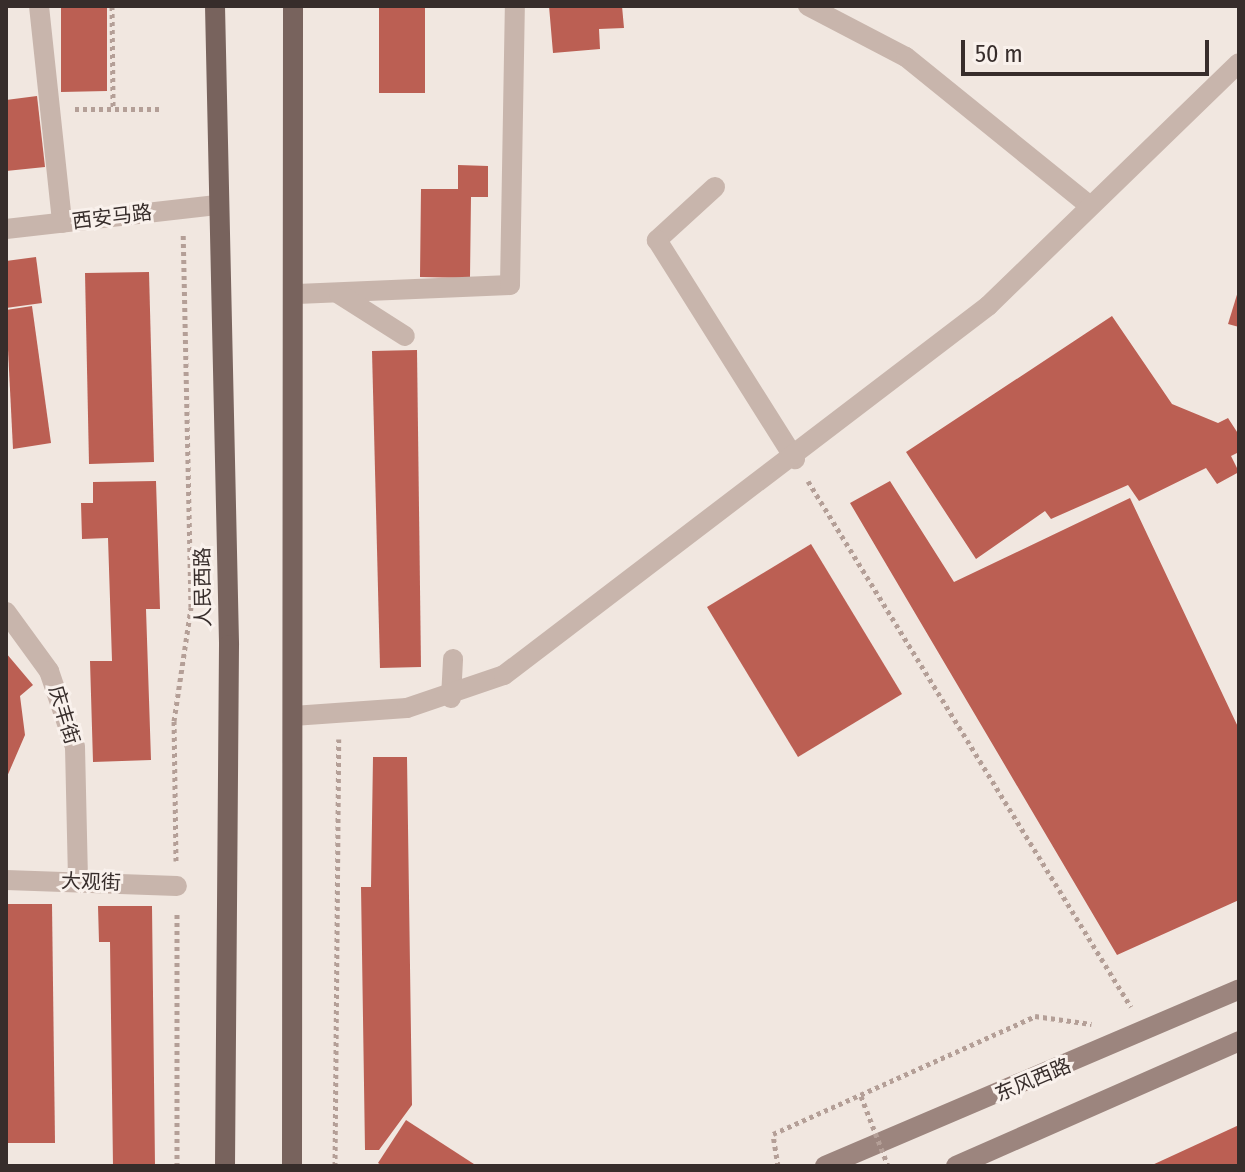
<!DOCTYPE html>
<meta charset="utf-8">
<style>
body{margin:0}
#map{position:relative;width:1245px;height:1172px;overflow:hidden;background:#f1e7e0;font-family:"Fira Sans Condensed","Noto Sans SC",sans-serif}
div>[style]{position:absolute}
.building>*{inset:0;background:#bb5f53}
.path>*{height:5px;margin-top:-2.5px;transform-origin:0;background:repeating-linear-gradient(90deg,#b49f97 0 4px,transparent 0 8px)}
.lane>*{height:20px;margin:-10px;padding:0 10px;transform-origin:10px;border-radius:10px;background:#c8b5ac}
.street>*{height:20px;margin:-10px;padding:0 10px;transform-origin:10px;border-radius:10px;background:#c8b5ac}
.secondary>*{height:20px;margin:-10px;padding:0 10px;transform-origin:10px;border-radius:10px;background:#9c857e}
.primary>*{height:20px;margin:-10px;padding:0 10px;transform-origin:10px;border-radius:10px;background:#78635d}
.path-bridge>*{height:5px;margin-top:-2.5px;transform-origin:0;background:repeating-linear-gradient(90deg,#b49f97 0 4px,transparent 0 8px)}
span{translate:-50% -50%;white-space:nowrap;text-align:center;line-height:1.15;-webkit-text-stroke:6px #f9f1ec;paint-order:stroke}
.street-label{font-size:20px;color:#372d2b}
.frame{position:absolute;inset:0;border:8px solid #372d2b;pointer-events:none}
.scale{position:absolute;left:961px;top:40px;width:248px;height:36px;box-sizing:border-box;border:4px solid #372d2b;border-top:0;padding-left:10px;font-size:24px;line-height:28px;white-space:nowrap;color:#372d2b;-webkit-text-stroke:6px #f9f1ec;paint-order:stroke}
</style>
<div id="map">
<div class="building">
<i style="clip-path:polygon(61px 6px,107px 6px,107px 91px,61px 92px)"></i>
<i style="clip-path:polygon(379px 6px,425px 6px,425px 93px,379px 93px)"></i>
<i style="clip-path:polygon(549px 6px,622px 6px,624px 28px,599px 29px,600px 49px,553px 53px)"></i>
<i style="clip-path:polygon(37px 96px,45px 167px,6px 171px,6px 100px)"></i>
<i style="clip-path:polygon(458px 165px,488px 166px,488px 197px,471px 197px,470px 278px,420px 277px,421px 189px,458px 189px)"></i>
<i style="clip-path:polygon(36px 257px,42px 303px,6px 308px,6px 261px)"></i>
<i style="clip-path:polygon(149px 272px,154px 462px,89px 464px,85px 273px)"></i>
<i style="clip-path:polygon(1239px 288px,1239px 327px,1228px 324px)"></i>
<i style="clip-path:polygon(32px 306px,51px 443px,13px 449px,6px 310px)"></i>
<i style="clip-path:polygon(1112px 316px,1172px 404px,1218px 423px,1228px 418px,1239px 435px,1239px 452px,1231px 456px,1239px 472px,1217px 484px,1206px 468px,1139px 501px,1128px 485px,1051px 519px,1045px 511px,976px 559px,906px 452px)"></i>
<i style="clip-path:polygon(417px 350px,421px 667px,380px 668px,372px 351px)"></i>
<i style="clip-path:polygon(156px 481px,160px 609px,146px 609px,151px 760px,93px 762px,90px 661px,112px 661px,108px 538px,82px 539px,81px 503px,93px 503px,93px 482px)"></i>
<i style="clip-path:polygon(890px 481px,954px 582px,1130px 498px,1239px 729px,1239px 900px,1117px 955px,850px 503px)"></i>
<i style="clip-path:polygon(811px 544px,902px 694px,798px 757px,707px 607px)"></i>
<i style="clip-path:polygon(6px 653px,33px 685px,20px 696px,25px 735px,6px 779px)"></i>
<i style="clip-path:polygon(373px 757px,407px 757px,412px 1105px,379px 1150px,365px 1150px,361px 887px,371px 887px)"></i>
<i style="clip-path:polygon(6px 904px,52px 904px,55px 1143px,6px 1143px)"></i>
<i style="clip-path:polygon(98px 906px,152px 906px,155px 1166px,113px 1166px,110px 942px,99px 942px)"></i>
<i style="clip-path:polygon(406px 1120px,477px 1166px,383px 1166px,378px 1163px)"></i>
<i style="clip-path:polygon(1239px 1125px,1239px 1166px,1150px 1166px)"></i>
</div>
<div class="path">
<i style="left:112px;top:6px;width:103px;rotate:89.4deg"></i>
<i style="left:75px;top:109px;width:86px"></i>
<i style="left:808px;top:481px;width:617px;rotate:58.45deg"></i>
<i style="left:176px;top:861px;width:140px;rotate:-90.8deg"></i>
<i style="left:174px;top:721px;width:115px;rotate:-81.5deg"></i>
<i style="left:191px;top:607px;width:374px;rotate:-91.2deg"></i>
<i style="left:177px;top:1166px;width:255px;rotate:-90deg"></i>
<i style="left:335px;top:1166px;width:427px;rotate:-89.5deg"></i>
<i style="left:778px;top:1166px;width:32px;rotate:-99deg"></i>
<i style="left:773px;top:1134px;width:287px;rotate:-24.2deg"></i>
<i style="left:1035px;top:1016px;width:57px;rotate:8.1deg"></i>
</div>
<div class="lane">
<i style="left:39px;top:6px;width:218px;rotate:83.9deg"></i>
<i style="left:808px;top:6px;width:110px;rotate:27.5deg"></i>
<i style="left:906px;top:57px;width:235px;rotate:39deg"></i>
<i style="left:715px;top:187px;width:79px;rotate:137.6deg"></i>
<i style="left:657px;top:240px;width:259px;rotate:57.8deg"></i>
<i style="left:297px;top:294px;width:213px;rotate:-2.4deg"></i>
<i style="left:510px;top:285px;width:279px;rotate:-89deg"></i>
<i style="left:339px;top:294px;width:78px;rotate:32.5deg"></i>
<i style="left:451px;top:698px;width:39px;rotate:-87deg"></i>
</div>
<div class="street">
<i style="left:6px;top:229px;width:212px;rotate:-6.5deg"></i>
<i style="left:6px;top:612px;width:73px;rotate:53.9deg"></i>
<i style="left:49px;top:671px;width:80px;rotate:71.1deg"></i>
<i style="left:75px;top:747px;width:134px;rotate:88.7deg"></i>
<i style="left:293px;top:716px;width:114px;rotate:-4deg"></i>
<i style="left:407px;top:708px;width:102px;rotate:-18.8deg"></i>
<i style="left:504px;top:675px;width:609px;rotate:-37.32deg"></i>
<i style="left:988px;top:306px;width:349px;rotate:-44.1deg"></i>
<i style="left:6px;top:880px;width:171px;rotate:2deg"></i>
</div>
<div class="secondary">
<i style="left:825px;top:1166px;width:450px;rotate:-23.1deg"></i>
<i style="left:956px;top:1166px;width:309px;rotate:-23.8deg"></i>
</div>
<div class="primary">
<i style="left:215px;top:6px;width:639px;rotate:88.74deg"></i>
<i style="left:229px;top:645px;width:521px;rotate:90.44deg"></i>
<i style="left:292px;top:1166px;width:1160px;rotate:-89.95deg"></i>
</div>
<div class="path-bridge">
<i style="left:861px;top:1096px;width:75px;rotate:68.9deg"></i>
</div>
<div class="street-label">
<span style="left:112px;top:217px;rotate:-7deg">西安马路</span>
<span style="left:203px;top:587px;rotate:-91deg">人民西路</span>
<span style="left:64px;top:715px;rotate:73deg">庆丰街</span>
<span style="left:91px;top:882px;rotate:2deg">大观街</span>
<span style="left:1033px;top:1080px;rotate:-23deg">东风西路</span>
</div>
<div class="frame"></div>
<div class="scale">50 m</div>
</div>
